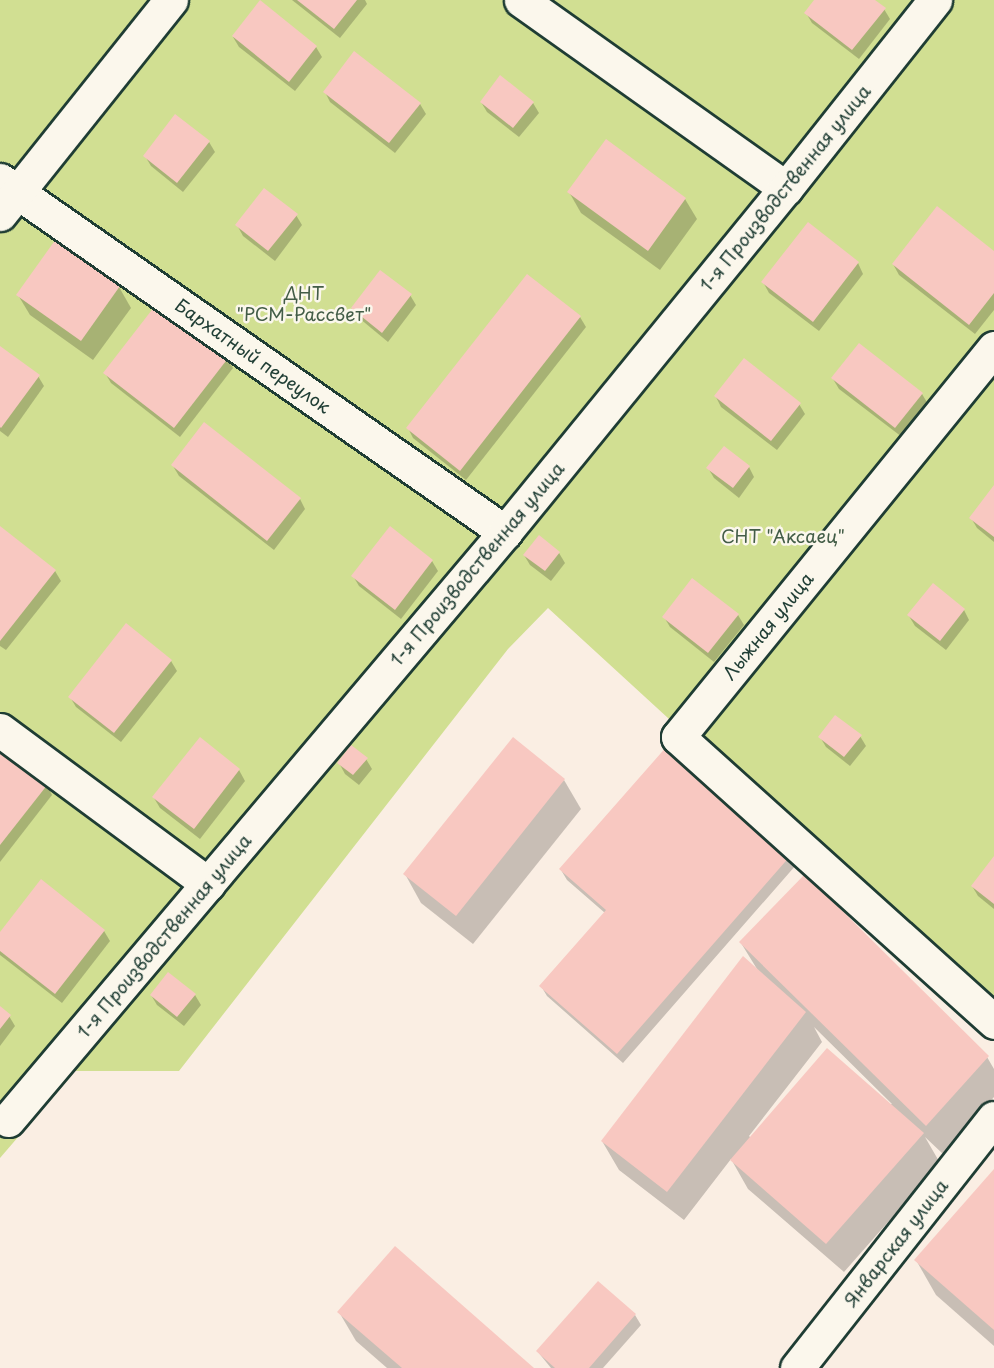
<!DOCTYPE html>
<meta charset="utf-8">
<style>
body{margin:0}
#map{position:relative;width:994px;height:1368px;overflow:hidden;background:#faeee3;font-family:"Playpen Sans",sans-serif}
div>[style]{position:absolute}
.green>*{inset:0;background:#d1df92}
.shadow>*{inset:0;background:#0003}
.building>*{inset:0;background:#f8c8c1}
.roads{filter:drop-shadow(2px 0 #1f3d34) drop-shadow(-2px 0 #1f3d34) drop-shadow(0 2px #1f3d34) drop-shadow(0 -2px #1f3d34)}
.street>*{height:33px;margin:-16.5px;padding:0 16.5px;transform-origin:16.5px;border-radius:16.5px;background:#fbf7ec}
span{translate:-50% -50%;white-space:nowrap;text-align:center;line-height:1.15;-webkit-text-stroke:5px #fbf7ec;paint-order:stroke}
.street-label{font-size:18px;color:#1f3d34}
.park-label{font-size:18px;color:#435d47}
</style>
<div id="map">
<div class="green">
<i style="clip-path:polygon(0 0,994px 0,994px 1017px,548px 608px,508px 649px,179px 1071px,75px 1071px,0 1158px)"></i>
</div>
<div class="shadow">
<i style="clip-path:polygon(292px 0,365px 0,367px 4px,340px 38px)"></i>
<i style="clip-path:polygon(816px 0,873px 0,884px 9px,890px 19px,859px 59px,812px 23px,806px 13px)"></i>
<i style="clip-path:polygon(233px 37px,316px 47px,322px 57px,295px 91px,239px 47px)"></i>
<i style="clip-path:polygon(325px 92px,420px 104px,426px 114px,395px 153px,330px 102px)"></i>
<i style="clip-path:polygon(481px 102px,533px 103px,539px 113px,519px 137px,487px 112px)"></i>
<i style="clip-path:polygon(209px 142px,215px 152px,183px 192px,151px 166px,145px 156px)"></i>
<i style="clip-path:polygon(569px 192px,685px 199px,697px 219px,660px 270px,581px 213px)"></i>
<i style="clip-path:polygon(296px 215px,302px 225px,275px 261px,243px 236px,237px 225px)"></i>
<i style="clip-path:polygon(56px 241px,119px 287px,131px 308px,93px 360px,30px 315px,18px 295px)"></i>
<i style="clip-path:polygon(994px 253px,994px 310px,975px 334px,899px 275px,893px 264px)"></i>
<i style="clip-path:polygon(858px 263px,863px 274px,819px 331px,769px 293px,763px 282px)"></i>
<i style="clip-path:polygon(410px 295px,416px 305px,388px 342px,359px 318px,353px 308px)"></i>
<i style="clip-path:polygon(580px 317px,586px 327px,466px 480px,413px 438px,408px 428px)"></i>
<i style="clip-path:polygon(0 348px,38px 376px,44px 386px,8px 437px,0 431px)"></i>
<i style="clip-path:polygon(227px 358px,233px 368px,180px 437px,111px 383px,105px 373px)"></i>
<i style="clip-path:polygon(833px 379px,922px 394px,928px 404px,902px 437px,839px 389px)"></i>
<i style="clip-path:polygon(716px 397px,799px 404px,805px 414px,777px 450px,721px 407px)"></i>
<i style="clip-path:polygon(173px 466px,300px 499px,305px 509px,274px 550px,179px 476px)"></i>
<i style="clip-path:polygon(749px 467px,754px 477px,739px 498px,714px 478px,708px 468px)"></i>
<i style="clip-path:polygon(994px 488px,994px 542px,977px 528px,971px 518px)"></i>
<i style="clip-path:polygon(0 528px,55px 571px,61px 581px,6px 650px,0 646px)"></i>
<i style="clip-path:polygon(559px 553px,565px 563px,551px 581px,530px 565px,524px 555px)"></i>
<i style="clip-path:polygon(432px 561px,438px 571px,401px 619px,359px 586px,353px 576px)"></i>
<i style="clip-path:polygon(964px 610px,969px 620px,946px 650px,915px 626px,909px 616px)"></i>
<i style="clip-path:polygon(738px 615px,744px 625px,714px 662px,670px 627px,664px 617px)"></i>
<i style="clip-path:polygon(171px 661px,177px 671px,121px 742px,76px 707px,70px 697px)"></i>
<i style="clip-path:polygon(860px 736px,866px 746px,850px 766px,826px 747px,820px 737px)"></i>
<i style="clip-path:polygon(200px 740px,239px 770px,245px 781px,200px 839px,160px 808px,154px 798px)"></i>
<i style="clip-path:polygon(668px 747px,796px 865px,623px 1063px,547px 996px,541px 986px,605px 913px,567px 880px,561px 870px)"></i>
<i style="clip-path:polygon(0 749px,47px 785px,52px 795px,0 862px)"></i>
<i style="clip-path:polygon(366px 759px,372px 769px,359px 785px,345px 774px,339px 763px)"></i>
<i style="clip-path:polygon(564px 780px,581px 809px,473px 944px,421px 903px,405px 874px)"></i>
<i style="clip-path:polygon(994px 858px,994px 909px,978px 896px,972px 886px)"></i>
<i style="clip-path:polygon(42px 881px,104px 931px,110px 941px,62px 1003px,0 955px,0 934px)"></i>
<i style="clip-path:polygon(evenodd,741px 943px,987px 1057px,994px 1069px,994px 1097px,943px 1154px,925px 1137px,940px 1163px,844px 1272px,748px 1189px,731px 1159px,684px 1220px,619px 1170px,602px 1141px,757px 969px,741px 943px,814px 1027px,892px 1104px,751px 1138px,749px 1136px,822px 1042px,814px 1027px)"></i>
<i style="clip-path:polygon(151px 995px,195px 995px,201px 1005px,184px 1026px,157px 1005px)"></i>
<i style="clip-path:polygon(0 1008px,9px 1016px,15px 1026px,0 1046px)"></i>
<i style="clip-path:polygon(994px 1171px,994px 1346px,936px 1295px,916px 1260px)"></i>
<i style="clip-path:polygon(339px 1312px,532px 1368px,387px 1368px,356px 1341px)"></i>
<i style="clip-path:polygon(635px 1315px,641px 1325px,603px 1368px,551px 1368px,538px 1352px)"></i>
</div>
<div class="building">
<i style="clip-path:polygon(260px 0,317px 46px,289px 82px,232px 36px)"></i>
<i style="clip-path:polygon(297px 0,357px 0,334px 29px)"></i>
<i style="clip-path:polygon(814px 0,875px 0,886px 8px,852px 50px,804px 13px)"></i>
<i style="clip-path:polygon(354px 51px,421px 103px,389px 143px,323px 92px)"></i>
<i style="clip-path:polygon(500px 75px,534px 102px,513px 128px,480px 102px)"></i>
<i style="clip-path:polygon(175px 114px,210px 141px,177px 183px,143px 156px)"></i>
<i style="clip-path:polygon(606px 139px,686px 198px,648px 251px,567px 192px)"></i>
<i style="clip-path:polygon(264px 188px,298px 214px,268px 251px,235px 225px)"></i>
<i style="clip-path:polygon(937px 206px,994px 251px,994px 293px,969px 325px,892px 264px)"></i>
<i style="clip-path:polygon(808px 222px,859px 262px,813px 322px,761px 282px)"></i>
<i style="clip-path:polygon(56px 239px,120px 286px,81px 341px,16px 295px)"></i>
<i style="clip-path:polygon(380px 270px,412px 294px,382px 333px,351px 308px)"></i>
<i style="clip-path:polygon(527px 274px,581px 316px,460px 471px,406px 428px)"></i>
<i style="clip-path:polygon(158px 302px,229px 357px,174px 428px,103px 373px)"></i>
<i style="clip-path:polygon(859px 343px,923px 393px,895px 428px,831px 378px)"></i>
<i style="clip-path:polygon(0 346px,40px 375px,1px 428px,0 427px)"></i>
<i style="clip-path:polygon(744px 358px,801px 403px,771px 441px,714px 396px)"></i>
<i style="clip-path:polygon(204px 422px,301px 498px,267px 541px,171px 465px)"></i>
<i style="clip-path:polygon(724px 446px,750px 466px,733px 488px,706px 468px)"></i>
<i style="clip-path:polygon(994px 485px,994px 537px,969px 518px)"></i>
<i style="clip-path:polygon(0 526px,56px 570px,0 641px)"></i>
<i style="clip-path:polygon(390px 526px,433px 560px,395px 610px,351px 576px)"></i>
<i style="clip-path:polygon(539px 535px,560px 552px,545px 571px,523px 555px)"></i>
<i style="clip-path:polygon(692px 578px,739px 614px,708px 653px,662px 617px)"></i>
<i style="clip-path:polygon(933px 583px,965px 609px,940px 641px,907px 615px)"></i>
<i style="clip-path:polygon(126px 623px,172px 660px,114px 733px,68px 697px)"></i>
<i style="clip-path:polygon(835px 715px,862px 735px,844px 757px,818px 737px)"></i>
<i style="clip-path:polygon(200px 737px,240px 769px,194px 829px,152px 797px)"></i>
<i style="clip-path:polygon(513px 737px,565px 779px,456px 916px,403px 874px)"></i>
<i style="clip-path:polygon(351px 745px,368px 758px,353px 775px,337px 763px)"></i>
<i style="clip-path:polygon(668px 745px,792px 854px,617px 1054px,539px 986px,606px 910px,559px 869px)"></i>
<i style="clip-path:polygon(0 747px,48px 784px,0 845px)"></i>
<i style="clip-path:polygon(994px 856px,994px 904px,971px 886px)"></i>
<i style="clip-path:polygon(805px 874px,989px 1056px,926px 1126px,739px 942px)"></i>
<i style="clip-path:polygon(41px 879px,105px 930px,55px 994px,0 951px,0 932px)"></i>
<i style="clip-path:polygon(743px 956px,806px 1012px,667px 1192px,601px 1141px)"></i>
<i style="clip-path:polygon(168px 972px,196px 994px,177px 1017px,150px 995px)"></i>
<i style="clip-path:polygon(0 1006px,11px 1015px,0 1029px)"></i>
<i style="clip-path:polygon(827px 1048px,924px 1133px,826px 1244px,730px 1160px)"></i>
<i style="clip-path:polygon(994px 1169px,994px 1330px,914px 1260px)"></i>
<i style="clip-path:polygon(395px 1246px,534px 1368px,402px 1368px,337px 1312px)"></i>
<i style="clip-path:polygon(598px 1281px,636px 1314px,589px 1368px,555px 1368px,536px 1351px)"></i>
</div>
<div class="roads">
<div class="street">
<i style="left:521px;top:0;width:325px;rotate:35.4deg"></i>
<i style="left:0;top:180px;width:616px;rotate:34.88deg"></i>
<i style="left:0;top:214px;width:274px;rotate:-51.4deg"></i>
<i style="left:994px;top:348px;width:501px;rotate:129.09deg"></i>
<i style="left:678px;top:737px;width:426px;rotate:42deg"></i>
<i style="left:0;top:730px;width:259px;rotate:36.5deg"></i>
<i style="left:8px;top:1120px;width:770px;rotate:-49.79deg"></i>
<i style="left:505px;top:532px;width:444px;rotate:-50.8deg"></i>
<i style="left:786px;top:188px;width:240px;rotate:-51.6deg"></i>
<i style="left:797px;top:1368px;width:318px;rotate:-51.8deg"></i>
</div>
</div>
<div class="street-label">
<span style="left:785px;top:188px;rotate:-51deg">1-я Производственная улица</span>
<span style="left:253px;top:356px;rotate:35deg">Бархатный переулок</span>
<span style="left:477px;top:564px;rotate:-50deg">1-я Производственная улица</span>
<span style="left:768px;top:626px;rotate:-51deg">Лыжная улица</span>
<span style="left:164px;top:936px;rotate:-50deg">1-я Производственная улица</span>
<span style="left:896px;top:1243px;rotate:-52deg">Январская улица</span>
</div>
<div class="park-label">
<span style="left:304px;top:304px">ДНТ<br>"РСМ-Рассвет"</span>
<span style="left:783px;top:536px">СНТ "Аксаец"</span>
</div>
</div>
